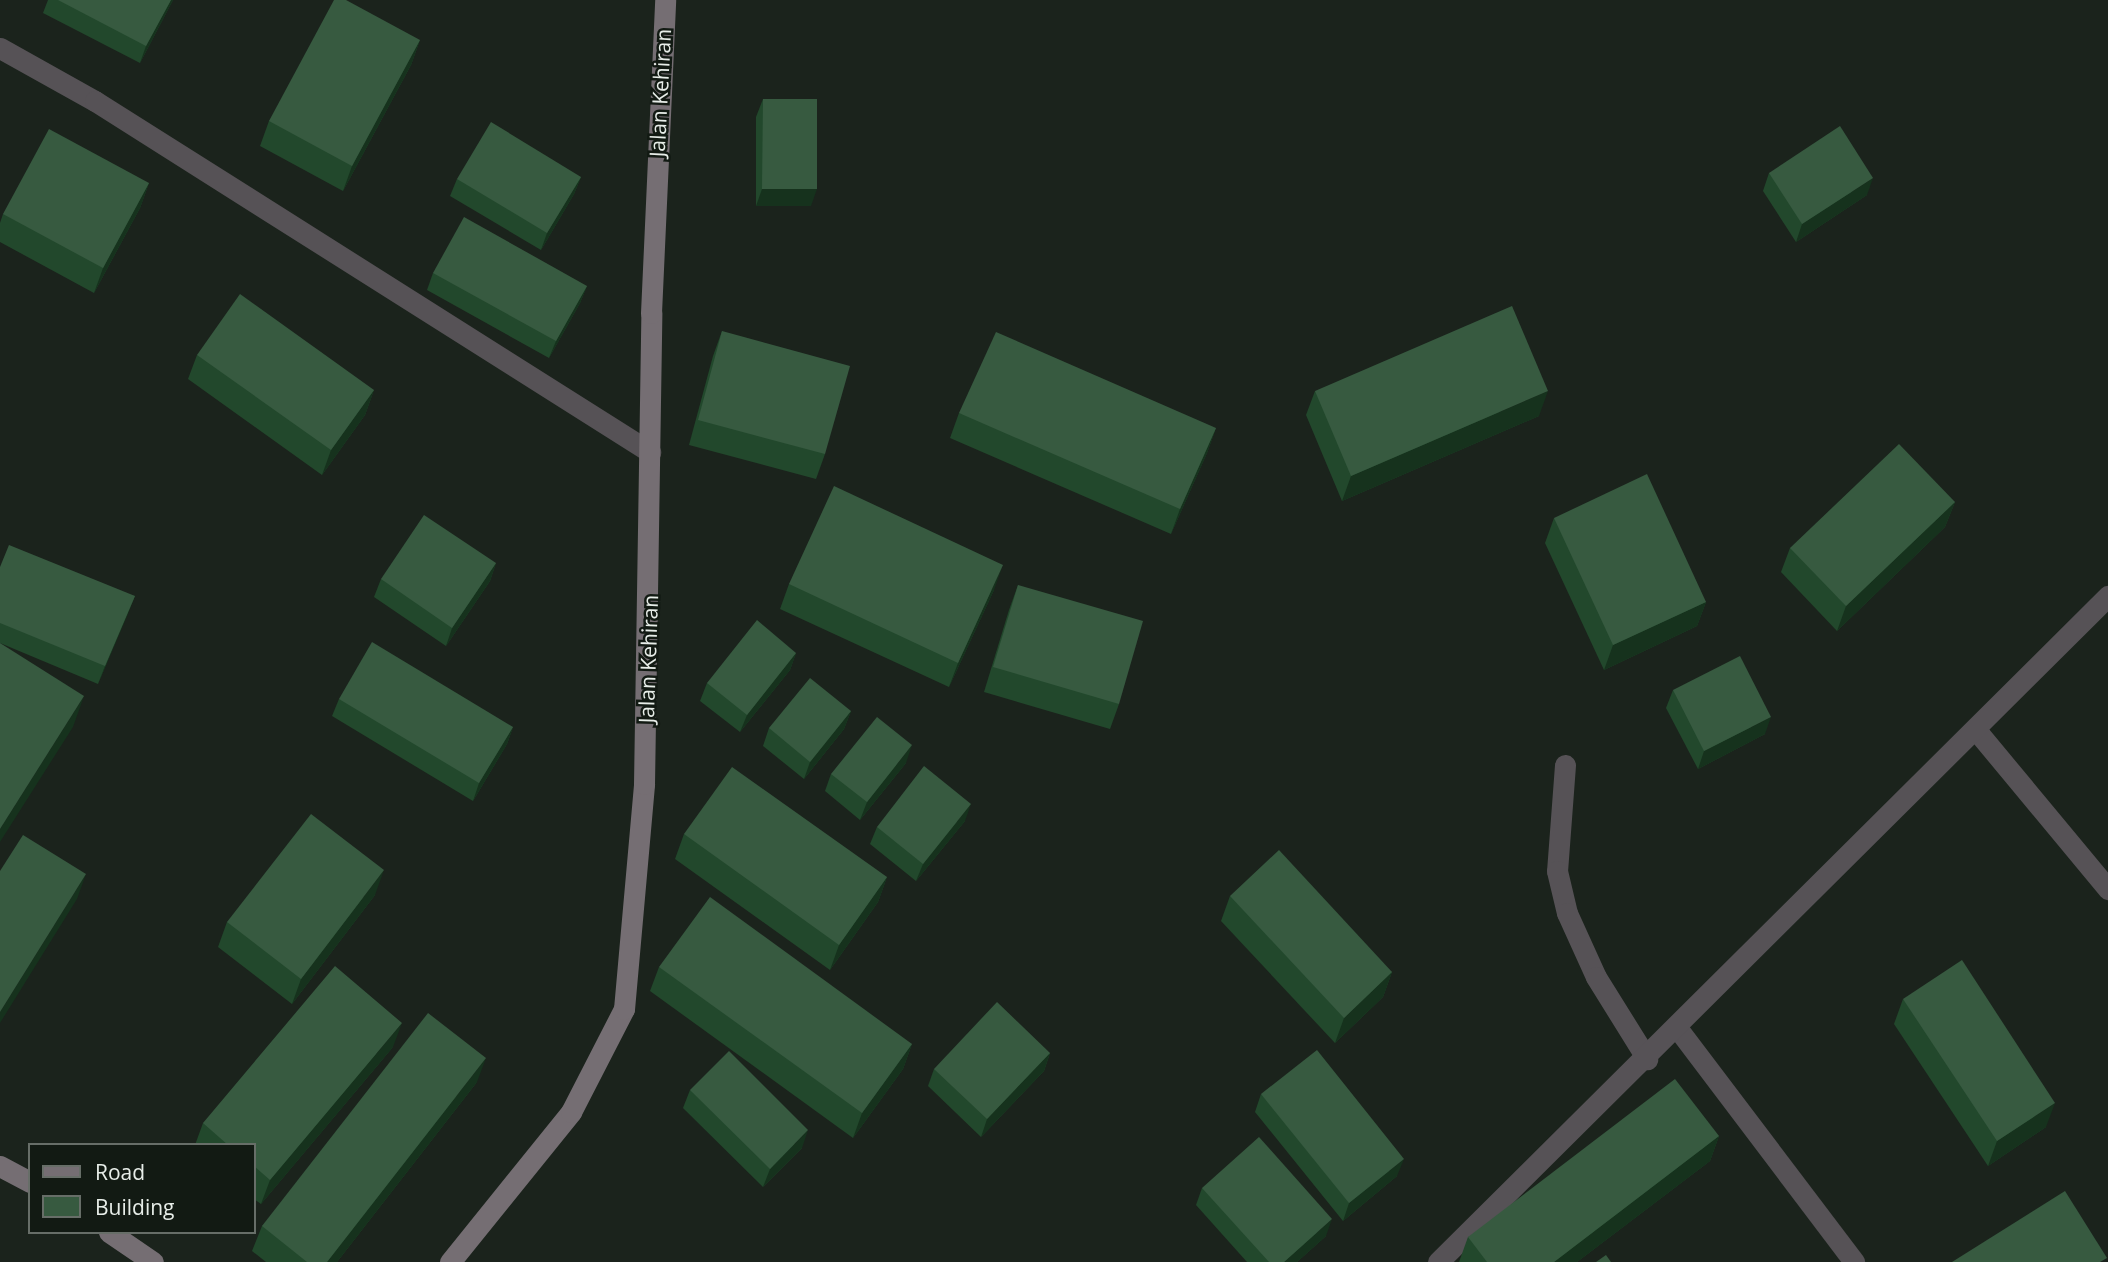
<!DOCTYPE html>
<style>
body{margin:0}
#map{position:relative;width:2108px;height:1262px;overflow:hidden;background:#1b231c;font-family:"Open Sans",sans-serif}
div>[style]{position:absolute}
.street>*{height:21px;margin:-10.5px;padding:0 10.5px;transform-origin:10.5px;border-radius:10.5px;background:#565256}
.secondary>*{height:21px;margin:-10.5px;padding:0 10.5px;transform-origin:10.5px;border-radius:10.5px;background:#756e73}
.wall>*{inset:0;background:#22482c}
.shaded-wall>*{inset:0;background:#16321d}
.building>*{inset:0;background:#375a40}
span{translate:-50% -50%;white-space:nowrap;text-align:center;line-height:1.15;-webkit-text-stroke:5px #121a13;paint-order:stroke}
.street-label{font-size:21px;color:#e7ede8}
.legend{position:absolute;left:28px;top:1143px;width:228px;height:91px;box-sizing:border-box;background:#121a13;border:2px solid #676e68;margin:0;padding:9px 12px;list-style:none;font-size:21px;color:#e7ede8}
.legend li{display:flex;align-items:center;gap:14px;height:35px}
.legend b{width:35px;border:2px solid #676e68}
</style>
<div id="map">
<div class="street">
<i style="left:0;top:48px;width:109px;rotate:29.2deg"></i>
<i style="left:95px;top:101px;width:657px;rotate:32.31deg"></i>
<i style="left:1976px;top:730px;width:207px;rotate:50.3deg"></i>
<i style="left:1565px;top:765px;width:106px;rotate:94.3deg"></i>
<i style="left:1557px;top:871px;width:43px;rotate:76.6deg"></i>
<i style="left:1567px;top:913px;width:70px;rotate:65.6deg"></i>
<i style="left:1596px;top:977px;width:97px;rotate:58.1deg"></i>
<i style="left:1678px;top:1029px;width:292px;rotate:52.9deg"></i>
<i style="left:1438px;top:1262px;width:945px;rotate:-44.83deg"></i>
</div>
<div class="secondary">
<i style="left:0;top:1166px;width:34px;rotate:28deg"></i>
<i style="left:109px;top:1232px;width:53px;rotate:34.3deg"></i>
<i style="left:450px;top:1262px;width:193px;rotate:-51.1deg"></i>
<i style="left:571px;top:1112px;width:116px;rotate:-62.8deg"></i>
<i style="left:624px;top:1009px;width:226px;rotate:-84.9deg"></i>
<i style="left:644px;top:784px;width:471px;rotate:-89.1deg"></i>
<i style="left:651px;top:313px;width:313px;rotate:-87.4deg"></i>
</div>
<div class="wall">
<i style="clip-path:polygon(48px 0,173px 0,140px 63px,43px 13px)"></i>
<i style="clip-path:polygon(420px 40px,411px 65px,343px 191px,260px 146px,269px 121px)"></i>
<i style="clip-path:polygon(763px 99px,811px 206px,756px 206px,756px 117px)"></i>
<i style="clip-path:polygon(1769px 173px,1867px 195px,1796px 242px,1763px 191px)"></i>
<i style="clip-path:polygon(581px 177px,574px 194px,541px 250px,450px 196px,457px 179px)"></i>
<i style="clip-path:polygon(149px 183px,140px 208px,94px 293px,0 242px,0 223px,3px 214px)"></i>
<i style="clip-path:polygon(433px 273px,587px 286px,580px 303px,549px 358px,427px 290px)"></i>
<i style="clip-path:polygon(722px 331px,825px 454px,816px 479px,689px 445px,713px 356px)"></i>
<i style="clip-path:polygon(197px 355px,374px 390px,365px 415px,322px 475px,188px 379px)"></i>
<i style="clip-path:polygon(1315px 391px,1539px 416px,1342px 501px,1306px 415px)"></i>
<i style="clip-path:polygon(959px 413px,1216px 428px,1207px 453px,1171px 534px,950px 438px)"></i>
<i style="clip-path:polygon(1955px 502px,1945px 527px,1837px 631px,1781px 572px,1790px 548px)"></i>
<i style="clip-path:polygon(1554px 518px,1706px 602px,1697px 626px,1604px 670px,1545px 543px)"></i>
<i style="clip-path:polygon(496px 563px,490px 581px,446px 646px,374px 597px,381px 579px)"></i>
<i style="clip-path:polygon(0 567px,135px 596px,98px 684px,0 643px)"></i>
<i style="clip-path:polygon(789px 584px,994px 590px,949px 687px,780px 609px)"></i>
<i style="clip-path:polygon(1018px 585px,1119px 704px,1110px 729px,984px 692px,1009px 610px)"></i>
<i style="clip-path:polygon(796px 653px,790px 670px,740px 732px,700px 701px,707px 683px)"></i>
<i style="clip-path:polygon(1673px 690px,1765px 734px,1698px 769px,1666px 708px)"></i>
<i style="clip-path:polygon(339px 699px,513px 727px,507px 744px,473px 801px,332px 716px)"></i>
<i style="clip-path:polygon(851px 711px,844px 729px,804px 779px,763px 746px,769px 728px)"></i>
<i style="clip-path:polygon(906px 763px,860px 820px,825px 791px,831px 774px)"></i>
<i style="clip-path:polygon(965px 821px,916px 881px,870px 844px,877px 827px)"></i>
<i style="clip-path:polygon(684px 834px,887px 877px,878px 902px,830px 970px,675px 859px)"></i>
<i style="clip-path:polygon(375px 895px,292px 1004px,218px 947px,227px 922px)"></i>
<i style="clip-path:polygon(1230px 896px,1392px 972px,1383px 997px,1335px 1043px,1221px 921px)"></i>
<i style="clip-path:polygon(659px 967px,912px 1044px,903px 1069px,853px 1138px,650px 991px)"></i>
<i style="clip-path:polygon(1903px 999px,2046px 1127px,1988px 1166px,1894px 1024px)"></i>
<i style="clip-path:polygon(393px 1047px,261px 1204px,254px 1199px,254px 1145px,195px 1145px,203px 1123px)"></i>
<i style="clip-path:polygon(1050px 1053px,1044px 1071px,981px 1137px,928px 1086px,934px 1069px)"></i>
<i style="clip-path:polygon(477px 1082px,337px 1262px,266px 1262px,252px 1251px,262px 1226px)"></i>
<i style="clip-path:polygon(690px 1090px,802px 1148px,763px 1187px,683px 1108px)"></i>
<i style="clip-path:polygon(1261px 1094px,1397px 1176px,1343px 1221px,1255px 1112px)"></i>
<i style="clip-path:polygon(1719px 1136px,1710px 1161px,1577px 1262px,1459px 1262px,1468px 1237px)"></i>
<i style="clip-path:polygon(1202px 1188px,1326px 1236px,1297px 1262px,1247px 1262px,1196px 1205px)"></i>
</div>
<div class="shaded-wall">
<i style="clip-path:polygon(171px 0,173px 0,140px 63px,146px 46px)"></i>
<i style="clip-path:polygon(420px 40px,411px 65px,343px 191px,352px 166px)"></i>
<i style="clip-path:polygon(581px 177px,574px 194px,541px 250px,547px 233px)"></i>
<i style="clip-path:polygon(1873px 178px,1867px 195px,1796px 242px,1802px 224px)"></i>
<i style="clip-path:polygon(149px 183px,140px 208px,94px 293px,103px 268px)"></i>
<i style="clip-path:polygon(762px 189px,817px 189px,811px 206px,756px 206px)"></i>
<i style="clip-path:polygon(587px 286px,580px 303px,549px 358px,556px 341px)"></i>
<i style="clip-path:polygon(374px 390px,365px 415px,322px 475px,331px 450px)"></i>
<i style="clip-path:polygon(1548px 391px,1539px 416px,1342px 501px,1351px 476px)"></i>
<i style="clip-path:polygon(1216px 428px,1207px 453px,1171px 534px,1180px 509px)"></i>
<i style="clip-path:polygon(1955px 502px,1945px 527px,1837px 631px,1846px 606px)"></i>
<i style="clip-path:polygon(496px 563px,490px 581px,446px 646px,452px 628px)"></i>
<i style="clip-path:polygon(1003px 565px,994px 590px,949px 687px,958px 663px)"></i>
<i style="clip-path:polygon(135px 596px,128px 614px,98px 684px,105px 666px)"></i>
<i style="clip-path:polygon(1706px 602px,1697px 626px,1604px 670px,1613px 645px)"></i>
<i style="clip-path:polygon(796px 653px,790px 670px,740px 732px,747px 715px)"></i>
<i style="clip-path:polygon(84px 696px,73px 727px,0 842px,0 829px)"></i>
<i style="clip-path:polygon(851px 711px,844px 729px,804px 779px,810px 762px)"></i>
<i style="clip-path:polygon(1771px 717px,1765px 734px,1698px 769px,1704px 751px)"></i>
<i style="clip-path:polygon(513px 727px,507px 744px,473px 801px,479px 783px)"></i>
<i style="clip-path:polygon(912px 745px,906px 763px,860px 820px,867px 802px)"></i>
<i style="clip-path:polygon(971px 804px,965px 821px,916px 881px,923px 864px)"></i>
<i style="clip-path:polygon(384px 870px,375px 895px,292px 1004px,301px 979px)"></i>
<i style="clip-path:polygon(86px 874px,77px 899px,0 1023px,0 1012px)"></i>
<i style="clip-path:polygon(887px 877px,878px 902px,830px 970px,839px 945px)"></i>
<i style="clip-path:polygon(1392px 972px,1383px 997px,1335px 1043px,1344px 1018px)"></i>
<i style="clip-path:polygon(402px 1023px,393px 1047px,261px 1204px,270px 1180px)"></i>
<i style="clip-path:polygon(912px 1044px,903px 1069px,853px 1138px,862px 1113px)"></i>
<i style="clip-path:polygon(1050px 1053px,1044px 1071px,981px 1137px,987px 1119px)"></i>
<i style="clip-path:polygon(486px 1058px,477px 1082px,337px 1262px,327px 1262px)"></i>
<i style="clip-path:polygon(2055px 1103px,2046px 1127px,1988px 1166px,1997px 1141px)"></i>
<i style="clip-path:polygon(808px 1130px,802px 1148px,763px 1187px,770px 1169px)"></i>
<i style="clip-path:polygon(1719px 1136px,1710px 1161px,1577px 1262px,1554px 1262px)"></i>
<i style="clip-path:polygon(1404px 1159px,1397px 1176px,1343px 1221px,1349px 1203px)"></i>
<i style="clip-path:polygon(1332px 1219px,1326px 1236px,1297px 1262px,1284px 1262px)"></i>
</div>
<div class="building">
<i style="clip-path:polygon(58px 0,171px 0,146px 46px)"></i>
<i style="clip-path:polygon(334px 0,346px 0,420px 40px,352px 166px,269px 121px)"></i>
<i style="clip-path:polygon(763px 99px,817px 99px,817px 189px,762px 189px)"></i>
<i style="clip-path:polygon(491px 122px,581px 177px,547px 233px,457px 179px)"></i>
<i style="clip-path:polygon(1840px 126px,1873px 178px,1802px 224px,1769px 173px)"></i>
<i style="clip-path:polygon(49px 129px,149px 183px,103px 268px,3px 214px)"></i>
<i style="clip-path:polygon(464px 217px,587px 286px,556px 341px,433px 273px)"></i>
<i style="clip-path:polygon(240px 294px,374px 390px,331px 450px,197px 355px)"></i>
<i style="clip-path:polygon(1512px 306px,1548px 391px,1351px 476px,1315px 391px)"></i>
<i style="clip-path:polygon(722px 331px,850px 366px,825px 454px,698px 420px)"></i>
<i style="clip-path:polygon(996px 332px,1216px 428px,1180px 509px,959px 413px)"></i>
<i style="clip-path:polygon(1899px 444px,1955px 502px,1846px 606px,1790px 548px)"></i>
<i style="clip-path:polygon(1647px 474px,1706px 602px,1613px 645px,1554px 518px)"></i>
<i style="clip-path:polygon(834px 486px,1003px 565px,958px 663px,789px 584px)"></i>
<i style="clip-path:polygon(424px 515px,496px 563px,452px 628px,381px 579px)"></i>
<i style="clip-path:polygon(9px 545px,135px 596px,105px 666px,0 623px,0 567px)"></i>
<i style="clip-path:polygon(1018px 585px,1143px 621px,1119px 704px,993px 667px)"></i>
<i style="clip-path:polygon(757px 620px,796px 653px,747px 715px,707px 683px)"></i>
<i style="clip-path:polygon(372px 642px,513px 727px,479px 783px,339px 699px)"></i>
<i style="clip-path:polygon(0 643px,84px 696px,0 829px)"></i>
<i style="clip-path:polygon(1740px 656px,1771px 717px,1704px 751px,1673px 690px)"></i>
<i style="clip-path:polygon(810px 678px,851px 711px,810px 762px,769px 728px)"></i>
<i style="clip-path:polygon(877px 717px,912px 745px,867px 802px,831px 774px)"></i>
<i style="clip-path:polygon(924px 766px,971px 804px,923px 864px,877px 827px)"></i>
<i style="clip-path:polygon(732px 767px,887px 877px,839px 945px,684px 834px)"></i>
<i style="clip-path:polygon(311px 814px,384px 870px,301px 979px,227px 922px)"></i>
<i style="clip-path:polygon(23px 835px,86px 874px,0 1012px,0 871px)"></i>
<i style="clip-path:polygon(1279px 850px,1392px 972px,1344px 1018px,1230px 896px)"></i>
<i style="clip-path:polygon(710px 897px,912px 1044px,862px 1113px,659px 967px)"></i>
<i style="clip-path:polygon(1962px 960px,2055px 1103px,1997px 1141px,1903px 999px)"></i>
<i style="clip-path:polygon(335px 966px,402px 1023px,270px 1180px,254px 1166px,254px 1145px,228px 1145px,203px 1123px)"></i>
<i style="clip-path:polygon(997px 1002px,1050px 1053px,987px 1119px,934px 1069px)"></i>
<i style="clip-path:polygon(428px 1013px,486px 1058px,327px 1262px,307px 1262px,262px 1226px)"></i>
<i style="clip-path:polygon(1317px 1050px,1404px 1159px,1349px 1203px,1261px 1094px)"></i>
<i style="clip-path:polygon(729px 1051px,808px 1130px,770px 1169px,690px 1090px)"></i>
<i style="clip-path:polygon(1675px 1079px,1719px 1136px,1554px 1262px,1487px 1262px,1468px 1237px)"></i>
<i style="clip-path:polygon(1259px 1137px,1332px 1219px,1284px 1262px,1269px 1262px,1202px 1188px)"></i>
<i style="clip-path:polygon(2065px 1191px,2107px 1258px,2100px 1262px,1952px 1262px)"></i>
<i style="clip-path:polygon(1606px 1255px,1611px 1262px,1596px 1262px)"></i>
</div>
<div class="street-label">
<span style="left:660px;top:93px;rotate:-87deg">Jalan Kehiran</span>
<span style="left:648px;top:659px;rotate:-88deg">Jalan Kehiran</span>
</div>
<ul class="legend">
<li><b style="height:9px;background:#756e73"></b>Road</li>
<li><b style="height:19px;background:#375a40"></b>Building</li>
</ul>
</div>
